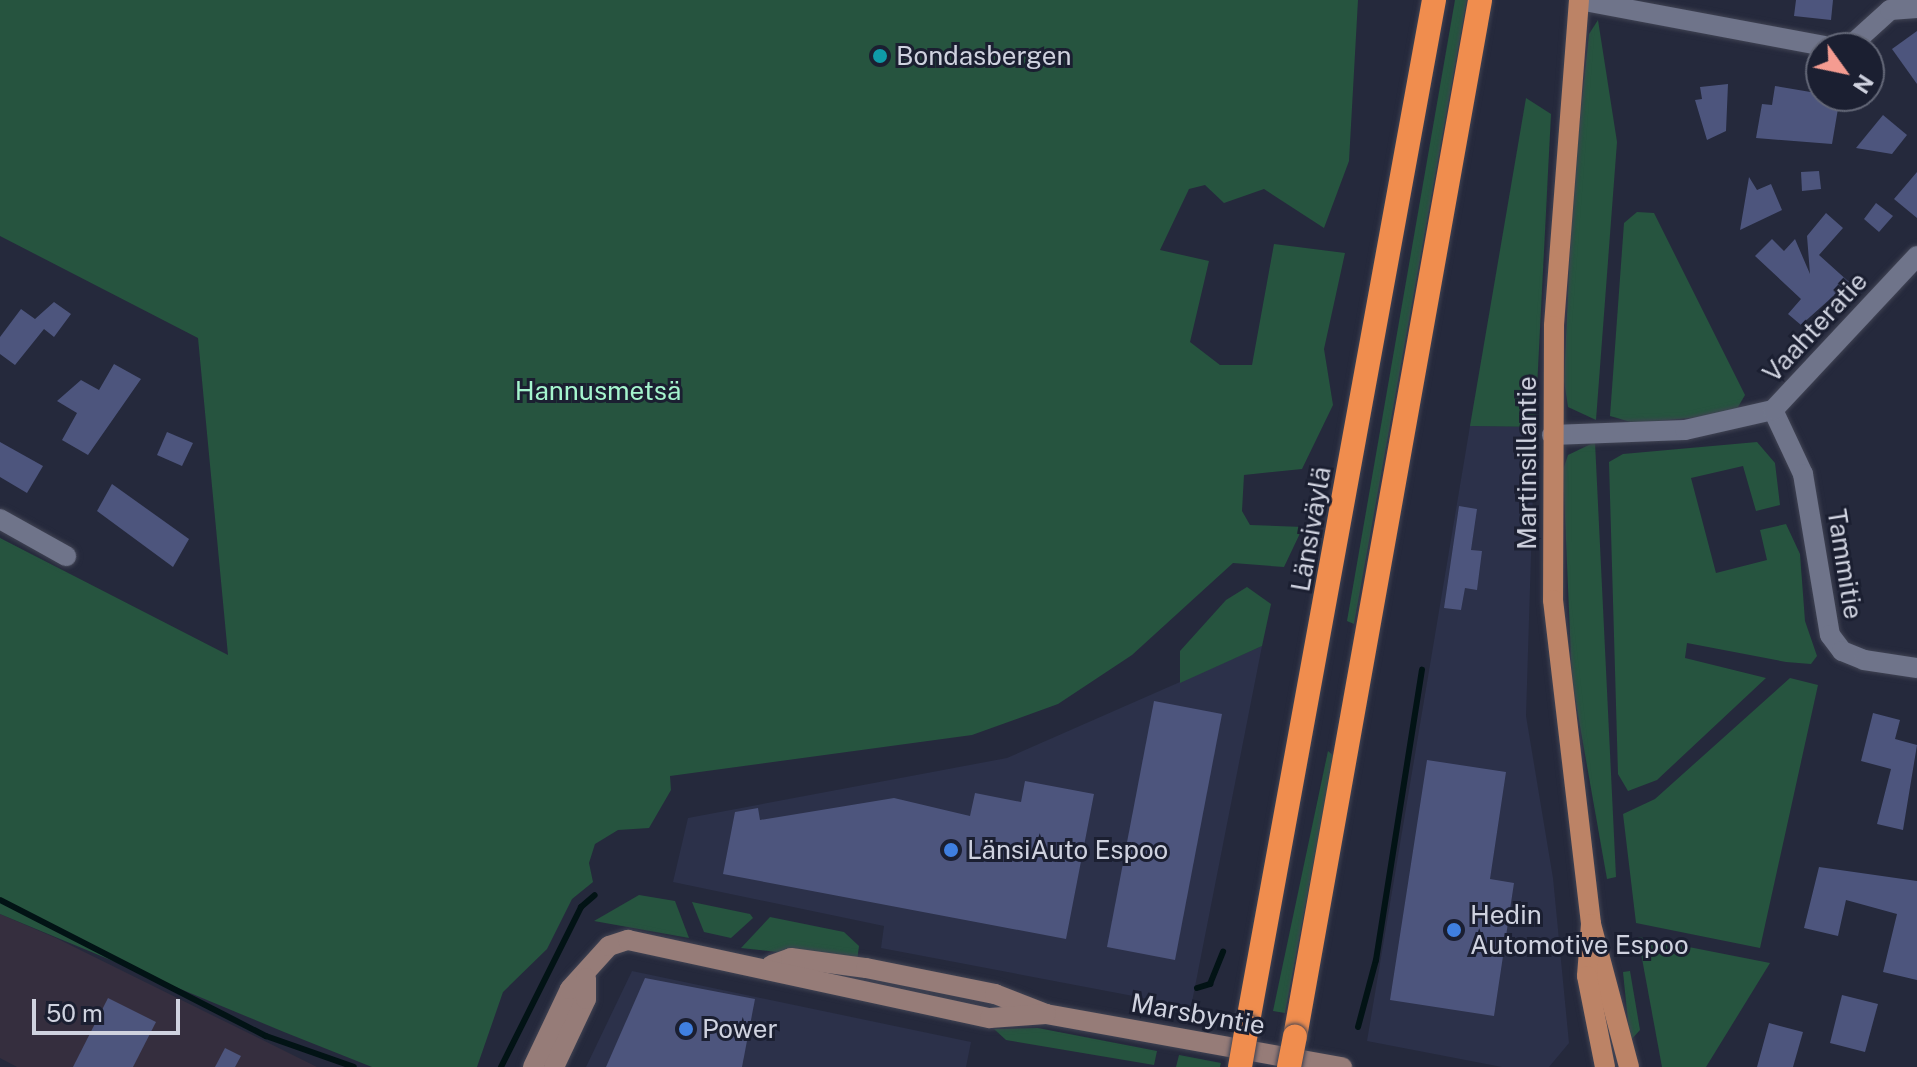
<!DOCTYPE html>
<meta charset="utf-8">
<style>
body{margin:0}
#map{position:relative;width:1917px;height:1067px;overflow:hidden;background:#25293c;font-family:"Public Sans",sans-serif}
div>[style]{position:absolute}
.built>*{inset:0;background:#2c314a}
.industrial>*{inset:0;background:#352e3e}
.green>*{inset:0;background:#26543f}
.stream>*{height:6px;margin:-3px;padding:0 3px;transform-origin:3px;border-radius:3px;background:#021315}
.building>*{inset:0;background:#4d557d}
.roads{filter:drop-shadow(0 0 2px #404353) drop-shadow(0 0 2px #404353)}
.minor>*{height:20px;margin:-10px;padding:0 10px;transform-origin:10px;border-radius:10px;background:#6f748a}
.secondary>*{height:20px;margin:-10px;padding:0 10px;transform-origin:10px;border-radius:10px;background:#967c78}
.primary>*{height:20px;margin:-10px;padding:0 10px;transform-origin:10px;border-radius:10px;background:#bc8366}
.motorway>*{height:24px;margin:-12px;padding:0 12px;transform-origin:12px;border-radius:12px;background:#f08d4e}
.bridges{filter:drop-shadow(0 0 2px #404353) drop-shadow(0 0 2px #404353)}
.motorway-bridge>*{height:24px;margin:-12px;padding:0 12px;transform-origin:12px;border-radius:12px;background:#f08d4e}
.dots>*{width:22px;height:22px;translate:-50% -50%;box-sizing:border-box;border:4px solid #1b1f31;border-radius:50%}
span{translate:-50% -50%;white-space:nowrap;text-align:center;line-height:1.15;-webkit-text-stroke:6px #1b1f31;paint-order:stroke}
.poi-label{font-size:26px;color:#cfd2df}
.left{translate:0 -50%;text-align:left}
.street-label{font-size:26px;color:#cfd2df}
.park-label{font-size:26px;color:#a5f5ce}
.north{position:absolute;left:1805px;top:32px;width:80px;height:80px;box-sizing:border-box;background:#1b1f31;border:2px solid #636777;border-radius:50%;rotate:123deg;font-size:22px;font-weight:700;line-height:32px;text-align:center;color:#cfd2df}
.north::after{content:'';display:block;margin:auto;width:28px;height:36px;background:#f59c91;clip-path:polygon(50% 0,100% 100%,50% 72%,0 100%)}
.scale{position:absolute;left:32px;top:999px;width:148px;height:36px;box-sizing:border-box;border:4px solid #cfd2df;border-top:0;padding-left:10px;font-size:24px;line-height:28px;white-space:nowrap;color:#cfd2df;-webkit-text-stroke:6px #1b1f31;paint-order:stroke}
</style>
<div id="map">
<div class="built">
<i style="clip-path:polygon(1470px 426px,1535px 427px,1526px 716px,1553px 878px,1569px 1043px,1549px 1067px,1502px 1067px,1367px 1041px)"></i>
<i style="clip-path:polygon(1262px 646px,1191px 1007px,881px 948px,884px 926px,673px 882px,688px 818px,1007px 758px)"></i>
<i style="clip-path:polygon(632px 971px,971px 1042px,966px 1067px,586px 1067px)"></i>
</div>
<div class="industrial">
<i style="clip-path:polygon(0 914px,56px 938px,317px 1067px,17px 1067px,0 1058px)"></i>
</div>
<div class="green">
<i style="clip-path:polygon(0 0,1358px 0,1349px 161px,1324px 228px,1264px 189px,1224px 203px,1205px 185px,1189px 189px,1160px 250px,1209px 261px,1190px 342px,1220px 365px,1252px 365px,1274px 244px,1345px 253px,1324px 349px,1333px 405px,1302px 469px,1244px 475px,1242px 511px,1250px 525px,1303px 527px,1284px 567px,1233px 563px,1132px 655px,1058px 704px,972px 735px,670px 776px,671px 790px,649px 828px,618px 830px,595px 844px,589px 863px,593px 882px,572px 899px,547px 949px,503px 992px,477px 1067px,372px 1067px,284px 1032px,0 914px,0 538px,228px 655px,198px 338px,0 236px)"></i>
<i style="clip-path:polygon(1455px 0,1467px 0,1354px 624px,1347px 621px)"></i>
<i style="clip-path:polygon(1598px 20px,1617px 142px,1596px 420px,1568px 407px,1564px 381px,1573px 182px,1589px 34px)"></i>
<i style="clip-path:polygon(1526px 98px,1551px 114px,1535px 427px,1470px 426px)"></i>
<i style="clip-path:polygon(1637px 212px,1654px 213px,1745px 395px,1734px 414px,1634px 423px,1610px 416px,1624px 223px)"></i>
<i style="clip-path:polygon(1595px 442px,1616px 877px,1607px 879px,1572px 681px,1563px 470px,1568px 455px)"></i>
<i style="clip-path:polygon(1757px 442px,1775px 463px,1780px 505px,1756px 511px,1743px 466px,1691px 478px,1716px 573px,1767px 560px,1760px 530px,1786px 524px,1800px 554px,1805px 621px,1817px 656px,1811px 664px,1786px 662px,1687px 643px,1685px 658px,1766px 678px,1657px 780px,1628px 791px,1618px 774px,1609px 462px,1623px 454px)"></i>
<i style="clip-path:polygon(1247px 587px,1271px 604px,1262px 646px,1180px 683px,1180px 651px,1226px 600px)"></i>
<i style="clip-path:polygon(1790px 678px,1818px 685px,1760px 948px,1636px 923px,1623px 814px,1655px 799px)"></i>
<i style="clip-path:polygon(1328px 751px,1334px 756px,1285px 1013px,1273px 1011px)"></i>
<i style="clip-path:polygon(639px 895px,675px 901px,689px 938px,594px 921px)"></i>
<i style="clip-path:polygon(692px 902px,750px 914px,753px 918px,731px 938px,704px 932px)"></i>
<i style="clip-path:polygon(770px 917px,844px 932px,859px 946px,857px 961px,741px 948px)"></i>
<i style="clip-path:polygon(1638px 937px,1770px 963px,1706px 1067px,1662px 1067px)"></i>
<i style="clip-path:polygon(1630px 971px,1640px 1030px,1630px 1041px,1623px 972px)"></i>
<i style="clip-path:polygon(1038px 1028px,1157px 1051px,1154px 1065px,1006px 1040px,994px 1029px)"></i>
<i style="clip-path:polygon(1179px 1055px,1221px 1063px,1220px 1067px,1176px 1067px)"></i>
</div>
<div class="stream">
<i style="left:0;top:900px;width:299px;rotate:27.1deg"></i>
<i style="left:266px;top:1036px;width:93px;rotate:19.4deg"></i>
<i style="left:1197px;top:988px;width:14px;rotate:-17deg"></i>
<i style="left:1210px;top:984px;width:35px;rotate:-68deg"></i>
<i style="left:1358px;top:1027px;width:69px;rotate:-75deg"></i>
<i style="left:1376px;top:960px;width:294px;rotate:-81deg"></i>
<i style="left:501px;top:1067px;width:179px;rotate:-63.4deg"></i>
<i style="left:581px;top:907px;width:18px;rotate:-41deg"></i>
</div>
<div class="building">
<i style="clip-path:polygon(1796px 0,1833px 0,1831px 20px,1794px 16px)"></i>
<i style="clip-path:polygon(1917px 31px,1917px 84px,1892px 49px)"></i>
<i style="clip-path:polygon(1728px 84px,1726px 131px,1707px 140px,1695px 100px,1702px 99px,1700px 87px)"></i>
<i style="clip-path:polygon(1775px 86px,1840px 97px,1832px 144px,1756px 138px,1762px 104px,1772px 105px)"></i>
<i style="clip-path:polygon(1883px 115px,1907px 135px,1892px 154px,1856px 148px)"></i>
<i style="clip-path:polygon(1819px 171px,1821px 189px,1802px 191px,1801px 172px)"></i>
<i style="clip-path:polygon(1917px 172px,1917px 218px,1894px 199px)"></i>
<i style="clip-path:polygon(1749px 177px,1757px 190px,1771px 184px,1782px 210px,1740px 230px)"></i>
<i style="clip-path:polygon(1876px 203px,1893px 216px,1879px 232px,1864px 219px)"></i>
<i style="clip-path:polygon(1826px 213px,1843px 228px,1819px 255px,1849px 282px,1801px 325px,1788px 314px,1801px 299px,1755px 256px,1772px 239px,1784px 251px,1795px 239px,1810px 274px,1807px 236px)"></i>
<i style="clip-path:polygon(54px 302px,71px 314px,54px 337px,44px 329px,15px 365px,0 354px,0 337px,21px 309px,35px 319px)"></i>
<i style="clip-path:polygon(114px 364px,141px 379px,88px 455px,62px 440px,77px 413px,57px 401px,81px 380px,99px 390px)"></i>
<i style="clip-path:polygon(167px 432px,193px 443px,182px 466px,157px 455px)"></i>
<i style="clip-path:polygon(0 442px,43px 466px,27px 493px,0 477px)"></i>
<i style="clip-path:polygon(112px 484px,189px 539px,173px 567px,97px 511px)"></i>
<i style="clip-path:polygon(1459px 506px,1477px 509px,1471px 550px,1482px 551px,1477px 590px,1465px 588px,1461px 610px,1444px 608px)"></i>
<i style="clip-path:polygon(1154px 701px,1222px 714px,1175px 960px,1107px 947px)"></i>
<i style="clip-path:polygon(1873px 713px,1900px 720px,1895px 739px,1917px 745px,1903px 830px,1877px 824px,1891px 769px,1861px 761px)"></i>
<i style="clip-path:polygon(1427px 760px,1506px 772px,1490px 879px,1514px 883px,1494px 1016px,1390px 1000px)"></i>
<i style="clip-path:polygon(1025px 781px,1094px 794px,1066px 939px,723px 874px,735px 812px,758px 808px,760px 820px,894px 798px,970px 816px,975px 793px,1021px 802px)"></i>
<i style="clip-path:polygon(1819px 867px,1917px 881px,1917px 980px,1883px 972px,1897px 914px,1846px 900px,1838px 936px,1804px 928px)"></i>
<i style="clip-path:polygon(645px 978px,755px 999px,742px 1067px,606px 1067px)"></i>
<i style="clip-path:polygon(1842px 995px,1878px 1004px,1865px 1052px,1830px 1043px)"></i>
<i style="clip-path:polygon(108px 998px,156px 1022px,133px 1067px,73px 1067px)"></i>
<i style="clip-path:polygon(1769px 1023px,1803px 1032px,1793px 1067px,1757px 1067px)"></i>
<i style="clip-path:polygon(225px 1048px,241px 1056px,235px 1067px,215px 1067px)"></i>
</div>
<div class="roads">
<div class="minor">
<i style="left:1579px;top:0;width:249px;rotate:10.6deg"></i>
<i style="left:1848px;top:48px;width:57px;rotate:-42.1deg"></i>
<i style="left:1890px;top:10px;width:27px;rotate:-4deg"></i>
<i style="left:1773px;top:410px;width:71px;rotate:64.9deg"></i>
<i style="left:1803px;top:474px;width:163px;rotate:80.5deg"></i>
<i style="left:1830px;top:635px;width:20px;rotate:53deg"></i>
<i style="left:1842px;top:651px;width:24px;rotate:22deg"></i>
<i style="left:1864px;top:660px;width:54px;rotate:8.6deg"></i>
<i style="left:1552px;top:435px;width:133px;rotate:-2.2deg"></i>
<i style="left:1685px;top:430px;width:90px;rotate:-12.8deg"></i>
<i style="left:1773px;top:410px;width:211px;rotate:-46.9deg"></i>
<i style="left:0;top:519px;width:76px;rotate:29.3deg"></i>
</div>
<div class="secondary">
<i style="left:772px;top:965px;width:20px;rotate:-20deg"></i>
<i style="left:791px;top:958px;width:76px;rotate:7.6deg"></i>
<i style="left:866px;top:968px;width:132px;rotate:11.4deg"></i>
<i style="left:995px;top:994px;width:55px;rotate:21.4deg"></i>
<i style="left:1046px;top:1014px;width:301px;rotate:10.2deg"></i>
<i style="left:533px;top:1067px;width:86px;rotate:-64.6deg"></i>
<i style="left:570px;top:989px;width:58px;rotate:-47.8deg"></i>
<i style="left:609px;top:946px;width:20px;rotate:-18deg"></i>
<i style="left:628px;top:940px;width:370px;rotate:12.2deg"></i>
<i style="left:990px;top:1018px;width:56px;rotate:-4.1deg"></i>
<i style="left:554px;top:1067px;width:75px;rotate:-64.8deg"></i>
<i style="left:586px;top:999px;width:21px;rotate:-90deg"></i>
</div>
<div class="primary">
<i style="left:1579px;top:0;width:327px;rotate:94.4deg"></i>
<i style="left:1554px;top:326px;width:274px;rotate:90.2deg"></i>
<i style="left:1553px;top:600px;width:326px;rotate:83.3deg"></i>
<i style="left:1591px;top:924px;width:148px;rotate:75.1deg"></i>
<i style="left:1591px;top:924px;width:52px;rotate:94.4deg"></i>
<i style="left:1587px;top:976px;width:93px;rotate:78.8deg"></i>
</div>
<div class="motorway">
<i style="left:1247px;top:1027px;width:1044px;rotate:-79.68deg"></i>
<i style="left:1295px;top:1037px;width:1053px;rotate:-79.88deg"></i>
</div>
</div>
<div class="bridges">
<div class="motorway-bridge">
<i style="left:1240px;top:1067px;width:41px;rotate:-80.1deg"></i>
<i style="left:1289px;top:1067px;width:31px;rotate:-79deg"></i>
</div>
</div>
<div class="dots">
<i style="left:880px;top:56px;background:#0f9aa8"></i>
<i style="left:951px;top:850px;background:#3f7fe0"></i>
<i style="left:1454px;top:930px;background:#3f7fe0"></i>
<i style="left:686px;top:1029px;background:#3f7fe0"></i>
</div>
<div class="poi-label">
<span class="left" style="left:896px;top:56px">Bondasbergen</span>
<span class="left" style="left:967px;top:850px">LänsiAuto Espoo</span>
<span class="left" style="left:1470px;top:930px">Hedin<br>Automotive Espoo</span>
<span class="left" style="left:702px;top:1029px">Power</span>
</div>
<div class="street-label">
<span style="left:1815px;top:327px;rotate:-47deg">Vaahteratie</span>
<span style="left:1527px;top:463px;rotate:-90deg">Martinsillantie</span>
<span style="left:1311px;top:529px;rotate:-80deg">Länsiväylä</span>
<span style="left:1845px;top:564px;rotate:81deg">Tammitie</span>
<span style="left:1198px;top:1014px;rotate:10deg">Marsbyntie</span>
</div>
<div class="park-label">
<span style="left:598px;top:391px">Hannusmetsä</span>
</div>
<div class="north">N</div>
<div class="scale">50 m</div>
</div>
